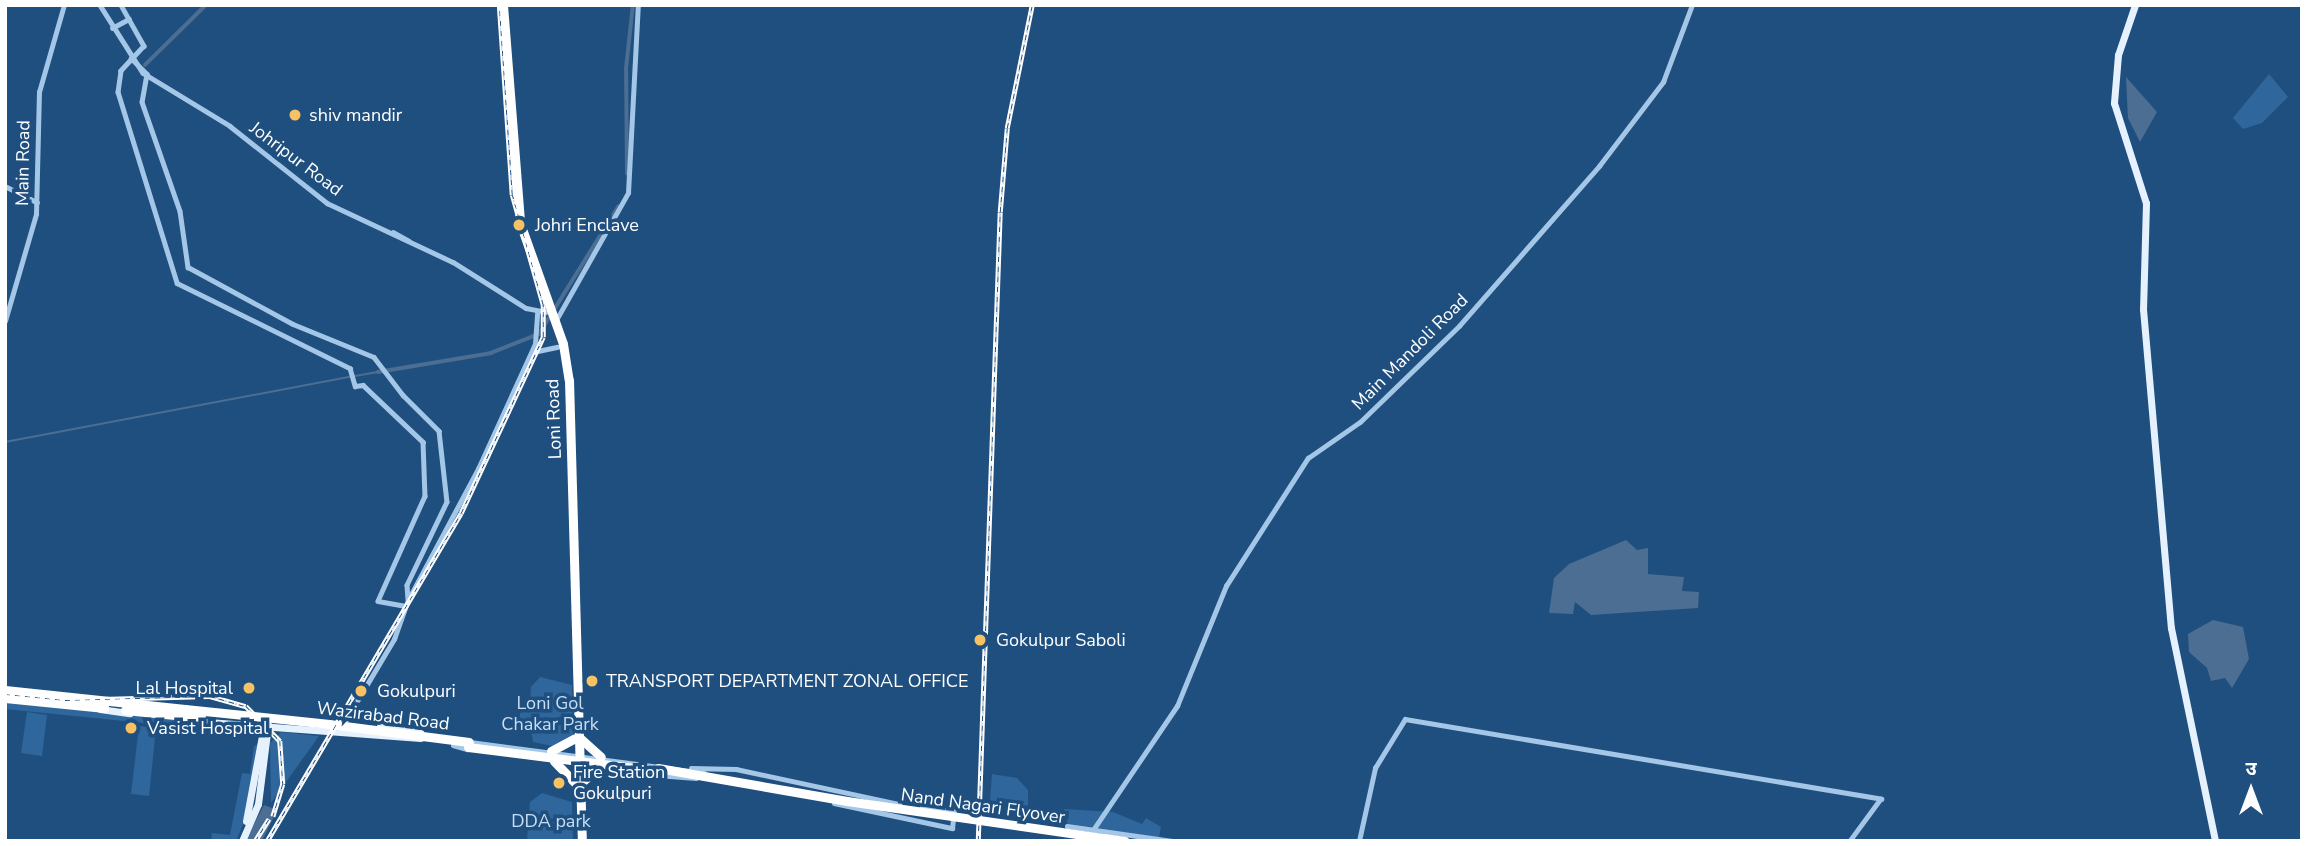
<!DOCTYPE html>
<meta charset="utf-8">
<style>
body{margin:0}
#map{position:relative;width:2307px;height:846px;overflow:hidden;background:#1f4f7f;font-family:"Nunito Sans","Noto Sans Devanagari",sans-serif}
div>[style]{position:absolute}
.green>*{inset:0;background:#2f679c}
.water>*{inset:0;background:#4b6e92}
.stream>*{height:2px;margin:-1px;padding:0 1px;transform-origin:1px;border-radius:1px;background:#4b6e92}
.canal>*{height:3.5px;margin:-1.75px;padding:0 1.75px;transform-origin:1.75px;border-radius:1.75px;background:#4b6e92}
.minor>*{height:4.5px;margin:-2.25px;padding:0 2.25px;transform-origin:2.25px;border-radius:2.25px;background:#a4c7e8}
.major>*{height:7px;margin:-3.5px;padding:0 3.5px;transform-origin:3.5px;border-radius:3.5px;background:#e6f1fe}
.highway>*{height:9px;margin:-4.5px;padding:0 4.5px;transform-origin:4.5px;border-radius:4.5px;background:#fff}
.rail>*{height:4.5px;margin-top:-2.25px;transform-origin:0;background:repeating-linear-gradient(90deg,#1f4f7f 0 5px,#fff 0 10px);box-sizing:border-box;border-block:2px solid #fff}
.highway-bridge>*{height:9px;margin:-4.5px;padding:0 4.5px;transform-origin:4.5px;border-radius:4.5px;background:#fff}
.dots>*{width:19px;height:19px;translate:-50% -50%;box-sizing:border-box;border:4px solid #1f4f7f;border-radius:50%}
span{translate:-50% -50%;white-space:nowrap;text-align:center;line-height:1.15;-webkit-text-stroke:7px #1f4f7f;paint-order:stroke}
.poi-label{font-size:18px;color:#fff}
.left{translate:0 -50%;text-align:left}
.right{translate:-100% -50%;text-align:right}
.street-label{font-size:18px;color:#fff}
.park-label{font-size:18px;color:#c7dff6}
.frame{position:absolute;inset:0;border:7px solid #fff;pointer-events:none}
.north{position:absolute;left:2216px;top:755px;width:70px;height:70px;-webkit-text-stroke:5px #1f4f7f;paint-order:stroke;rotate:0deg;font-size:19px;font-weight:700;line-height:28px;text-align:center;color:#fff}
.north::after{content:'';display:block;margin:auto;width:24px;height:32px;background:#fff;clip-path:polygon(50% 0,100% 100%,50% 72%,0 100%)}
</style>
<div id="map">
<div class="green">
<i style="clip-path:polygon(2269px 74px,2288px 97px,2262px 123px,2243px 129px,2233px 118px)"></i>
<i style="clip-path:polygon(540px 677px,572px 685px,573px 737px,557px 747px,533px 742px,530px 724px,515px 719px,530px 703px,531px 687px)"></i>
<i style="clip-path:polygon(5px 702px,254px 728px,252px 734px,5px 709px)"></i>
<i style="clip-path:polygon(27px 712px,47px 715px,42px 756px,21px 753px)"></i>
<i style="clip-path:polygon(139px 726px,156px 728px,149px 796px,131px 794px)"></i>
<i style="clip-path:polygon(281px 732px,319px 736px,271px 803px,270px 743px)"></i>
<i style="clip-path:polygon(260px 743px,251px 805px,236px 841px,211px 841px,212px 833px,230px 835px,242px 773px,250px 774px,254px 746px)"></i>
<i style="clip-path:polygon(992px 774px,1017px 778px,1028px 790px,1028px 806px,990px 801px)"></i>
<i style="clip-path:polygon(542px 793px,572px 802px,573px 841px,527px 841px,530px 802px)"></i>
<i style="clip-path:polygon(1064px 809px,1113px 812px,1142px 824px,1146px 818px,1161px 827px,1159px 838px,1068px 826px)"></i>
</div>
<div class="water">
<i style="clip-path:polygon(2126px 77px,2157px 112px,2140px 142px,2128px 118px)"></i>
<i style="clip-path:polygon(1626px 540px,1637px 550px,1648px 548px,1648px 574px,1684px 577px,1682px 591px,1699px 592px,1698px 608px,1591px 615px,1575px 602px,1573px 614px,1549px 613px,1554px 578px,1569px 564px)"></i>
<i style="clip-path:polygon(2213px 620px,2243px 627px,2249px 659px,2232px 688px,2225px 678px,2211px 681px,2207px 668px,2189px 652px,2188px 634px)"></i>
<i style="clip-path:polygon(264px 805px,277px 810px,262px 841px,245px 841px)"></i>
</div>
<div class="stream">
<i style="left:355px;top:376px;width:23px;rotate:-10deg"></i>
<i style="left:5px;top:442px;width:351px;rotate:-10.7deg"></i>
</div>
<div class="canal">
<i style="left:145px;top:65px;width:86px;rotate:-44.5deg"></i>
<i style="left:627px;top:174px;width:105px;rotate:-90.5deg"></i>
<i style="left:626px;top:69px;width:64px;rotate:-83.8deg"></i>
<i style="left:378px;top:372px;width:115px;rotate:-9.5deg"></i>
<i style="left:491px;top:353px;width:52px;rotate:-21.6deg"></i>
<i style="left:539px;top:334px;width:150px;rotate:-58.1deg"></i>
</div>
<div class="minor">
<i style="left:100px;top:5px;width:80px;rotate:57.7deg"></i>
<i style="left:143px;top:73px;width:102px;rotate:31.3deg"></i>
<i style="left:230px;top:126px;width:124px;rotate:38.4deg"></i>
<i style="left:327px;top:203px;width:139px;rotate:25.1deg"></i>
<i style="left:453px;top:262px;width:86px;rotate:32.2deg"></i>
<i style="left:526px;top:308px;width:20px;rotate:11deg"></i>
<i style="left:121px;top:5px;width:47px;rotate:60.7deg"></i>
<i style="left:144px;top:46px;width:34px;rotate:133deg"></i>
<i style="left:121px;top:71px;width:21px;rotate:98deg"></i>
<i style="left:118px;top:92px;width:200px;rotate:72.8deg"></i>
<i style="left:177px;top:283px;width:193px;rotate:26.2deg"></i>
<i style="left:350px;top:368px;width:19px;rotate:74deg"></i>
<i style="left:355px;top:386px;width:8px;rotate:-7deg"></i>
<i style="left:363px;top:385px;width:83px;rotate:43.5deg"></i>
<i style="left:423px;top:442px;width:54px;rotate:87.9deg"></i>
<i style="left:425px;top:496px;width:115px;rotate:114.1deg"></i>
<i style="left:378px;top:601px;width:28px;rotate:10deg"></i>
<i style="left:112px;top:28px;width:19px;rotate:-28deg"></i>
<i style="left:131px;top:58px;width:23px;rotate:45deg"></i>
<i style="left:147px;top:74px;width:28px;rotate:100deg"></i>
<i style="left:142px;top:102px;width:115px;rotate:70.8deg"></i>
<i style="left:180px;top:211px;width:57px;rotate:81.9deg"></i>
<i style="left:188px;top:267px;width:119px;rotate:28.5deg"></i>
<i style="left:293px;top:324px;width:87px;rotate:22.2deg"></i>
<i style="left:374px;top:357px;width:48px;rotate:52.7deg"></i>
<i style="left:5px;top:186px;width:36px;rotate:27deg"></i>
<i style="left:393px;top:232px;width:18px;rotate:29deg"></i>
<i style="left:5px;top:321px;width:111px;rotate:-73.8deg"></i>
<i style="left:36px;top:214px;width:122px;rotate:-88.6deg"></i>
<i style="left:39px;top:92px;width:91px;rotate:-74deg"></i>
<i style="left:555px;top:322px;width:148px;rotate:-60.5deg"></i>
<i style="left:628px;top:193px;width:188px;rotate:-87deg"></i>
<i style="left:533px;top:352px;width:25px;rotate:-12deg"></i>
<i style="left:403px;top:395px;width:51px;rotate:45deg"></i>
<i style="left:439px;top:431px;width:71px;rotate:83.6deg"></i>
<i style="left:447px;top:502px;width:92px;rotate:115.7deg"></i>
<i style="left:407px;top:585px;width:14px;rotate:86deg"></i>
<i style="left:344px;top:723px;width:98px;rotate:-59.2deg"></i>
<i style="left:394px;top:639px;width:41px;rotate:-70.3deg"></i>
<i style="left:408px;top:600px;width:149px;rotate:-61.9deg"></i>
<i style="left:478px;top:469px;width:137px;rotate:-65.5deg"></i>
<i style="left:535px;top:344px;width:32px;rotate:-86deg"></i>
<i style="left:470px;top:742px;width:236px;rotate:7.5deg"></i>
<i style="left:453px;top:745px;width:15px;rotate:16deg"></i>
<i style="left:691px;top:768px;width:45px;rotate:1.3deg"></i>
<i style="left:736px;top:769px;width:167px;rotate:12.1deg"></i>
<i style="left:656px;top:775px;width:40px;rotate:4.3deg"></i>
<i style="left:834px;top:803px;width:121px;rotate:12deg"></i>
<i style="left:952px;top:828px;width:16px;rotate:-83deg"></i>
<i style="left:954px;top:812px;width:32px;rotate:-173deg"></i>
<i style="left:1067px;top:826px;width:106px;rotate:8.1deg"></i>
<i style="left:1093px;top:830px;width:150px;rotate:-55.9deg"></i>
<i style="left:1177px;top:706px;width:130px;rotate:-67.8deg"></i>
<i style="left:1226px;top:586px;width:152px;rotate:-57.4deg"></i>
<i style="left:1308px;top:458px;width:63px;rotate:-34.7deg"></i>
<i style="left:1360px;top:422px;width:138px;rotate:-44.1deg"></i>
<i style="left:1459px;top:326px;width:213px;rotate:-48.8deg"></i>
<i style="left:1599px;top:166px;width:106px;rotate:-52.7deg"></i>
<i style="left:1663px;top:82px;width:82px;rotate:-69.4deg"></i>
<i style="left:1359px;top:841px;width:75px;rotate:-77.6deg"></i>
<i style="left:1375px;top:768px;width:57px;rotate:-58.5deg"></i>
<i style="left:1405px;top:719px;width:483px;rotate:9.5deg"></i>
<i style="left:1881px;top:799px;width:52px;rotate:126.4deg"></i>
</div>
<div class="major">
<i style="left:2135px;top:5px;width:53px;rotate:108.8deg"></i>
<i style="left:2118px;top:55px;width:48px;rotate:94.8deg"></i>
<i style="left:2114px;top:103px;width:105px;rotate:72.3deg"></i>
<i style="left:2146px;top:203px;width:106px;rotate:91.6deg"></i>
<i style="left:2143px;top:309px;width:320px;rotate:85deg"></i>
<i style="left:2171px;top:628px;width:217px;rotate:78.3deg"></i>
<i style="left:100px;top:709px;width:30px;rotate:8deg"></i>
<i style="left:194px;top:721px;width:227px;rotate:4.3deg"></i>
<i style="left:380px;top:726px;width:41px;rotate:9.9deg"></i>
<i style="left:246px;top:821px;width:93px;rotate:-79.4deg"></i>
<i style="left:242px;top:841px;width:40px;rotate:-66.6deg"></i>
<i style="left:258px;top:804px;width:80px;rotate:-82.8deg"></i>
</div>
<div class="highway">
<i style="left:503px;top:5px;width:219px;rotate:85.5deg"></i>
<i style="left:520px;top:223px;width:128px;rotate:70.4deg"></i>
<i style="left:563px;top:344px;width:36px;rotate:81deg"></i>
<i style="left:569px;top:380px;width:461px;rotate:88.4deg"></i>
<i style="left:5px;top:690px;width:181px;rotate:6deg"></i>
<i style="left:5px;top:698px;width:100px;rotate:5.7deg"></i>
<i style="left:125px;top:710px;width:60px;rotate:5.7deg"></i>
<i style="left:329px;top:724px;width:141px;rotate:7.3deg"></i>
<i style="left:580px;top:738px;width:28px;rotate:42deg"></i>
<i style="left:551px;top:751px;width:27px;rotate:-28deg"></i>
<i style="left:554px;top:761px;width:32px;rotate:46deg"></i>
<i style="left:658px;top:768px;width:192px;rotate:9.9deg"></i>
<i style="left:581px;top:783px;width:24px;rotate:-42deg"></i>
<i style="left:1104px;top:838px;width:21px;rotate:8deg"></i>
</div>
<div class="rail">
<i style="left:5px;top:694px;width:60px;rotate:5.7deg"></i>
<i style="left:65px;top:700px;width:145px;rotate:-1.6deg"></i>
<i style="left:210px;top:696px;width:37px;rotate:16deg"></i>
<i style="left:246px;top:706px;width:49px;rotate:45.8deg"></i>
<i style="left:280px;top:741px;width:43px;rotate:86deg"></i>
<i style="left:283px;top:784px;width:34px;rotate:107deg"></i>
<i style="left:255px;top:841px;width:26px;rotate:-58deg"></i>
<i style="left:267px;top:841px;width:381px;rotate:-59.4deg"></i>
<i style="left:461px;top:513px;width:194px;rotate:-65deg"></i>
<i style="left:543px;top:337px;width:32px;rotate:-90deg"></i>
<i style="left:543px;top:305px;width:114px;rotate:-105.7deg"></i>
<i style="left:512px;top:195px;width:190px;rotate:-93.9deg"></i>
<i style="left:978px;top:841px;width:629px;rotate:-88deg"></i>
<i style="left:1000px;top:212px;width:84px;rotate:-85.2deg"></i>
<i style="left:1007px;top:128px;width:126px;rotate:-78.5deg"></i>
</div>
<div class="highway-bridge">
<i style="left:185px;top:709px;width:145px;rotate:5.9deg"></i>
<i style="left:185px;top:716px;width:16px;rotate:4deg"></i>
<i style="left:468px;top:747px;width:192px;rotate:7.2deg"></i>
<i style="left:847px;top:801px;width:260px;rotate:8.2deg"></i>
</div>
<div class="dots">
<i style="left:295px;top:115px;background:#f6c264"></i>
<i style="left:519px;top:225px;background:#f6c264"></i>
<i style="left:980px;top:640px;background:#f6c264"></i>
<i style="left:592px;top:681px;background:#f6c264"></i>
<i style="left:249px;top:688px;background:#f6c264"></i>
<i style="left:361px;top:691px;background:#f6c264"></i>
<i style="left:131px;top:728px;background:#f6c264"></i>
<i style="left:559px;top:783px;background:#f6c264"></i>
</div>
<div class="poi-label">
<span class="left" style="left:309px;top:115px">shiv mandir</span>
<span class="left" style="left:535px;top:225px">Johri Enclave</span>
<span class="left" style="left:996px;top:640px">Gokulpur Saboli</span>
<span class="left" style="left:606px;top:681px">TRANSPORT DEPARTMENT ZONAL OFFICE</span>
<span class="right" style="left:233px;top:688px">Lal Hospital</span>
<span class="left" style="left:377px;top:691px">Gokulpuri</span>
<span class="left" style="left:147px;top:728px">Vasist Hospital</span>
<span class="left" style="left:573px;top:783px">Fire Station<br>Gokulpuri</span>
</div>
<div class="street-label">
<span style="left:296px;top:159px;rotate:37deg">Johripur Road</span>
<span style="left:23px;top:163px;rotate:-89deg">Main Road</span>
<span style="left:1410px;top:352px;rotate:-45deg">Main Mandoli Road</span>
<span style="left:554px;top:419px;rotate:-92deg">Loni Road</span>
<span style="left:383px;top:716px;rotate:7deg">Wazirabad Road</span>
<span style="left:983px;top:806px;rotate:8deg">Nand Nagari Flyover</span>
</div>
<div class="park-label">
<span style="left:550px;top:714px">Loni Gol<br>Chakar Park</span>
<span style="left:551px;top:821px">DDA park</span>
</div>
<div class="frame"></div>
<div class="north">उ</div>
</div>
